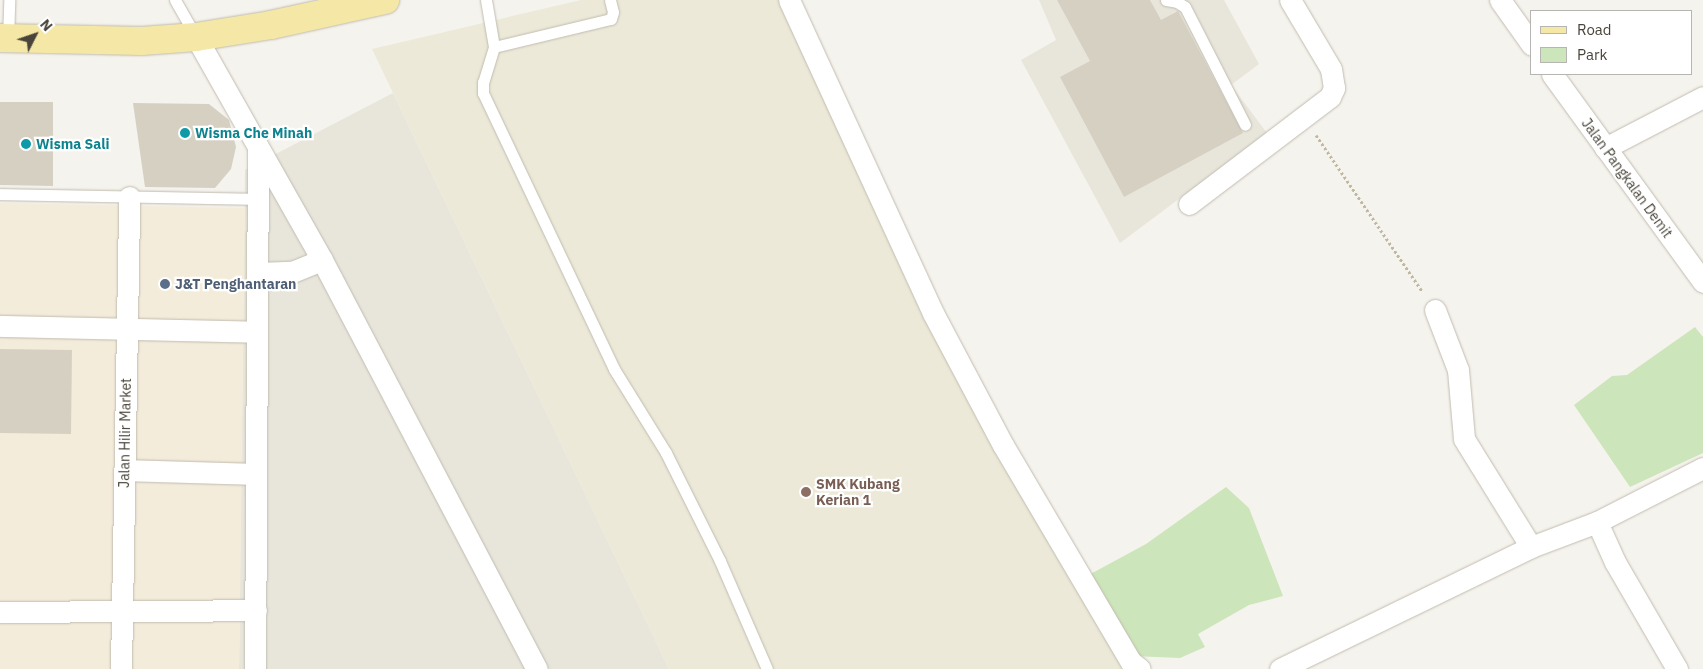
<!DOCTYPE html>
<style>
body{margin:0}
#map{position:relative;width:1703px;height:669px;overflow:hidden;background:#f5f3ed;font-family:"IBM Plex Sans",sans-serif}
div>[style]{position:absolute}
.residential>*{inset:0;background:#e8e6db}
.commercial>*{inset:0;background:#f4ecdb}
.education>*{inset:0;background:#ece9d8}
.green>*{inset:0;background:#cde5ba}
.building>*{inset:0;background:#d6d0c3}
.path>*{height:3px;margin-top:-1.5px;transform-origin:0;background:repeating-linear-gradient(90deg,#c0b9a2 0 2.5px,transparent 0 5px)}
.roads{filter:drop-shadow(0 0 1px #c0bcb0) drop-shadow(0 0 1px #c0bcb0)}
.lane>*{height:11px;margin:-5.5px;padding:0 5.5px;transform-origin:5.5px;border-radius:5.5px;background:#fff}
.street>*{height:21px;margin:-10.5px;padding:0 10.5px;transform-origin:10.5px;border-radius:10.5px;background:#fff}
.primary>*{height:28px;margin:-14px;padding:0 14px;transform-origin:14px;border-radius:14px;background:#f5e7a6}
.dots>*{width:14px;height:14px;translate:-50% -50%;box-sizing:border-box;border:2px solid #fff;border-radius:50%}
span{translate:-50% -50%;white-space:nowrap;text-align:center;line-height:1.15;-webkit-text-stroke:4.5px #fff;paint-order:stroke}
.culture-label{font-size:14px;color:#0d838f;font-weight:700}
.left{translate:0 -50%;text-align:left}
.street-label{font-size:14px;color:#49453b}
.service-label{font-size:14px;color:#4e5e75;font-weight:700}
.education-label{font-size:14px;color:#785e54;font-weight:700}
.legend{position:absolute;left:1530px;top:10px;width:162px;height:65px;box-sizing:border-box;background:#fff;border:1px solid #b6b5b1;margin:0;padding:6px 9px;list-style:none;font-size:15px;color:#49453b}
.legend li{display:flex;align-items:center;gap:10px;height:25px}
.legend b{width:25px;border:1px solid #b6b5b1}
.north{position:absolute;left:10px;top:10px;width:50px;height:50px;-webkit-text-stroke:4px #fff;paint-order:stroke;rotate:49deg;font-size:14px;font-weight:700;line-height:20px;text-align:center;color:#49453b}
.north::after{content:'';display:block;margin:auto;width:18px;height:22px;background:#49453b;clip-path:polygon(50% 0,100% 100%,50% 72%,0 100%)}
</style>
<div id="map">
<div class="residential">
<i style="clip-path:polygon(1039px 0,1224px 0,1259px 64px,1231px 85px,1267px 133px,1120px 243px,1021px 60px,1056px 40px)"></i>
<i style="clip-path:polygon(393px 93px,669px 669px,239px 669px,245px 170px)"></i>
</div>
<div class="commercial">
<i style="clip-path:polygon(0 203px,245px 208px,239px 669px,0 669px)"></i>
</div>
<div class="education">
<i style="clip-path:polygon(581px 0,782px 0,926px 316px,1132px 669px,669px 669px,372px 49px)"></i>
</div>
<div class="green">
<i style="clip-path:polygon(1695px 327px,1703px 337px,1703px 453px,1630px 487px,1574px 405px,1612px 376px,1627px 375px)"></i>
<i style="clip-path:polygon(1226px 487px,1249px 508px,1283px 596px,1249px 605px,1198px 634px,1205px 647px,1180px 658px,1132px 656px,1085px 577px,1146px 544px)"></i>
</div>
<div class="building">
<i style="clip-path:polygon(1057px 0,1150px 0,1161px 20px,1178px 11px,1243px 133px,1124px 197px,1060px 77px,1090px 61px)"></i>
<i style="clip-path:polygon(0 102px,53px 102px,53px 186px,0 185px)"></i>
<i style="clip-path:polygon(133px 103px,209px 104px,229px 120px,236px 147px,231px 169px,215px 188px,145px 187px)"></i>
<i style="clip-path:polygon(0 349px,72px 350px,71px 434px,0 433px)"></i>
</div>
<div class="path">
<i style="left:1316px;top:135px;width:189px;rotate:55.8deg"></i>
</div>
<div class="roads">
<div class="lane">
<i style="left:175px;top:0;width:40px;rotate:60.3deg"></i>
<i style="left:486px;top:0;width:48px;rotate:80.3deg"></i>
<i style="left:494px;top:47px;width:37px;rotate:107deg"></i>
<i style="left:483px;top:82px;width:11px;rotate:90deg"></i>
<i style="left:483px;top:93px;width:306px;rotate:64.6deg"></i>
<i style="left:614px;top:369px;width:99px;rotate:58.2deg"></i>
<i style="left:666px;top:453px;width:121px;rotate:63.4deg"></i>
<i style="left:720px;top:561px;width:118px;rotate:66.5deg"></i>
<i style="left:1166px;top:0;width:11px;rotate:10deg"></i>
<i style="left:1177px;top:2px;width:9px;rotate:32deg"></i>
<i style="left:1185px;top:7px;width:132px;rotate:63deg"></i>
<i style="left:8px;top:38px;width:38px;rotate:-88deg"></i>
<i style="left:494px;top:47px;width:120px;rotate:-13.5deg"></i>
<i style="left:611px;top:19px;width:7px;rotate:-74deg"></i>
<i style="left:613px;top:12px;width:12px;rotate:-104deg"></i>
<i style="left:0;top:194px;width:258px;rotate:1.1deg"></i>
</div>
<div class="street">
<i style="left:789px;top:0;width:345px;rotate:65.3deg"></i>
<i style="left:933px;top:313px;width:149px;rotate:62.1deg"></i>
<i style="left:1003px;top:445px;width:252px;rotate:59.5deg"></i>
<i style="left:1131px;top:662px;width:11px;rotate:38deg"></i>
<i style="left:1500px;top:0;width:55px;rotate:54.6deg"></i>
<i style="left:196px;top:37px;width:256px;rotate:60.5deg"></i>
<i style="left:322px;top:260px;width:462px;rotate:62.3deg"></i>
<i style="left:1552px;top:74px;width:257px;rotate:54deg"></i>
<i style="left:1605px;top:148px;width:110px;rotate:-27.5deg"></i>
<i style="left:1189px;top:204px;width:177px;rotate:-37.2deg"></i>
<i style="left:1330px;top:97px;width:10px;rotate:-66deg"></i>
<i style="left:1334px;top:88px;width:19px;rotate:-99deg"></i>
<i style="left:1331px;top:69px;width:80px;rotate:-120.7deg"></i>
<i style="left:258px;top:273px;width:34px;rotate:-2deg"></i>
<i style="left:292px;top:272px;width:32px;rotate:-22deg"></i>
<i style="left:1435px;top:310px;width:64px;rotate:69deg"></i>
<i style="left:1458px;top:370px;width:69px;rotate:85deg"></i>
<i style="left:1464px;top:439px;width:127px;rotate:58.2deg"></i>
<i style="left:0;top:326px;width:257px;rotate:1.3deg"></i>
<i style="left:124px;top:470px;width:132px;rotate:1.7deg"></i>
<i style="left:1597px;top:522px;width:44px;rotate:65.8deg"></i>
<i style="left:1615px;top:562px;width:124px;rotate:59.9deg"></i>
<i style="left:0;top:612px;width:256px;rotate:-0.4deg"></i>
<i style="left:121px;top:669px;width:472px;rotate:-89deg"></i>
<i style="left:255px;top:669px;width:519px;rotate:-89.67deg"></i>
<i style="left:1280px;top:669px;width:279px;rotate:-25.9deg"></i>
<i style="left:1531px;top:547px;width:71px;rotate:-20.7deg"></i>
<i style="left:1597px;top:522px;width:119px;rotate:-27deg"></i>
</div>
<div class="primary">
<i style="left:0;top:38px;width:142px;rotate:1.2deg"></i>
<i style="left:142px;top:41px;width:54px;rotate:-4.2deg"></i>
<i style="left:196px;top:37px;width:76px;rotate:-9.1deg"></i>
<i style="left:271px;top:25px;width:117px;rotate:-12.4deg"></i>
</div>
</div>
<div class="dots">
<i style="left:185px;top:133px;background:#0f9aa8"></i>
<i style="left:26px;top:144px;background:#0f9aa8"></i>
<i style="left:165px;top:284px;background:#5c6f8a"></i>
<i style="left:806px;top:492px;background:#8d6e63"></i>
</div>
<div class="culture-label">
<span class="left" style="left:195px;top:133px">Wisma Che Minah</span>
<span class="left" style="left:36px;top:144px">Wisma Sali</span>
</div>
<div class="street-label">
<span style="left:1627px;top:178px;rotate:54deg">Jalan Pangkalan Demit</span>
<span style="left:125px;top:433px;rotate:-89deg">Jalan Hilir Market</span>
</div>
<div class="service-label">
<span class="left" style="left:175px;top:284px">J&amp;T Penghantaran</span>
</div>
<div class="education-label">
<span class="left" style="left:816px;top:492px">SMK Kubang<br>Kerian 1</span>
</div>
<ul class="legend">
<li><b style="height:6px;background:#f5e7a6"></b>Road</li>
<li><b style="height:14px;background:#cde5ba"></b>Park</li>
</ul>
<div class="north">N</div>
</div>
